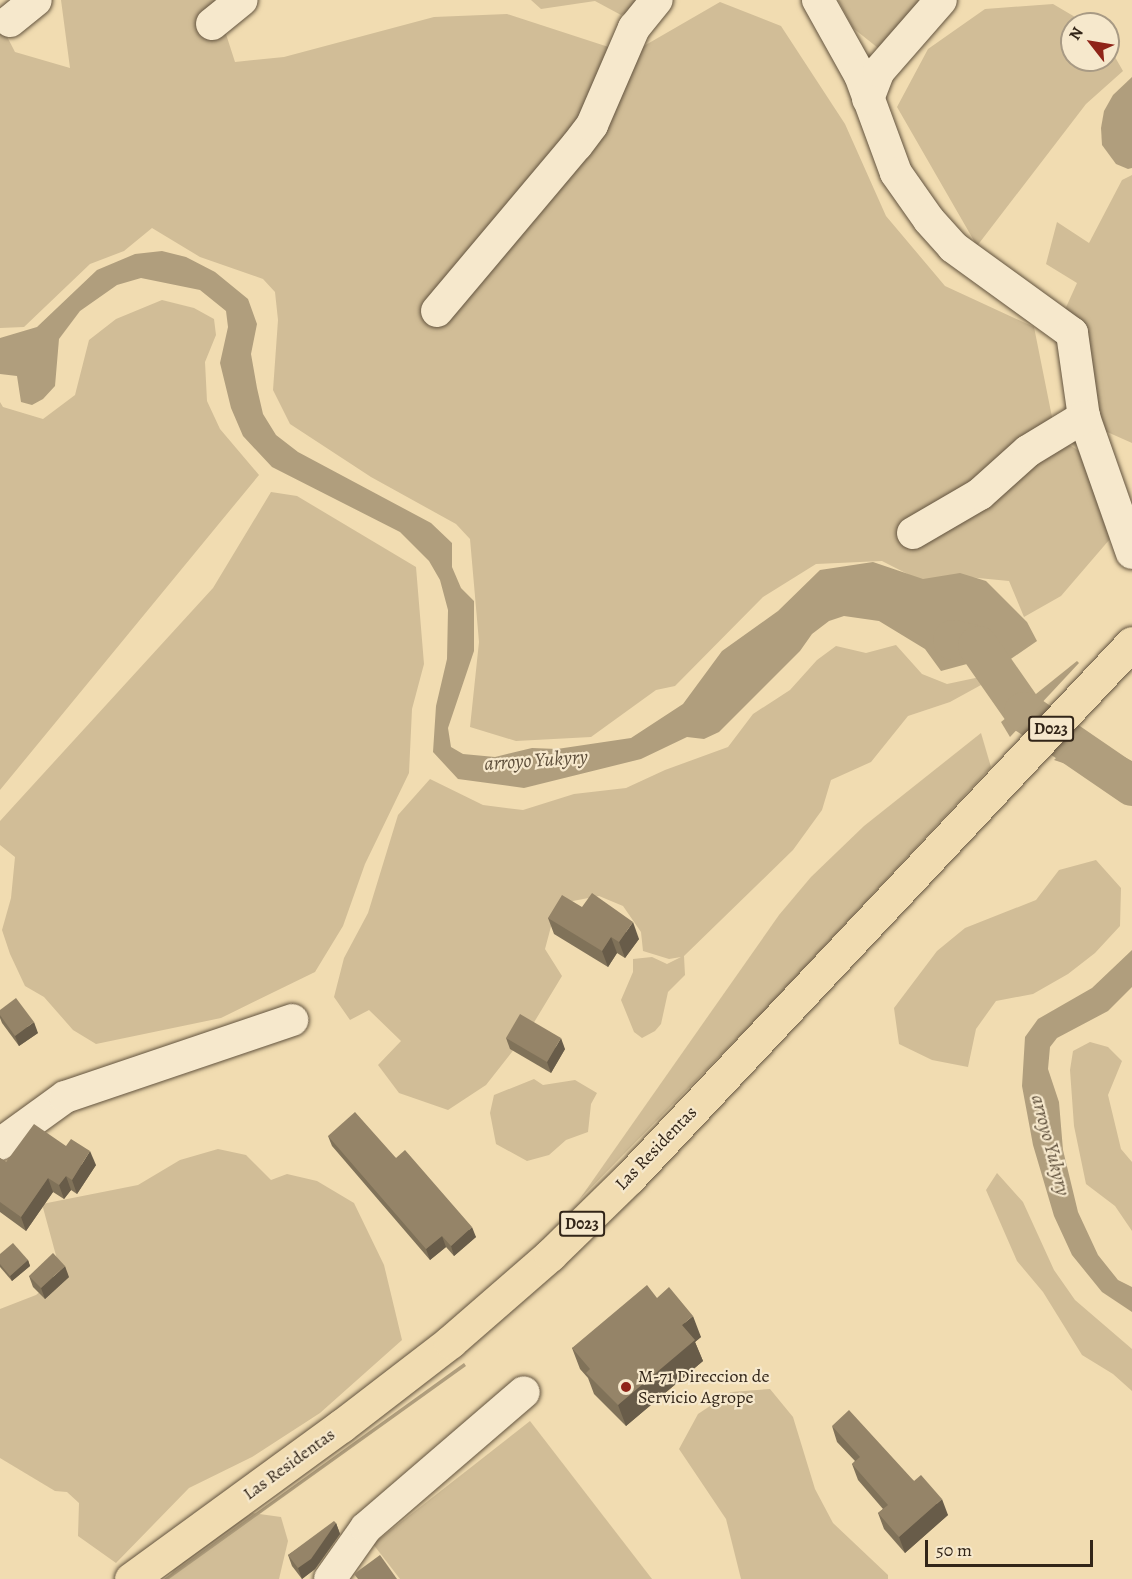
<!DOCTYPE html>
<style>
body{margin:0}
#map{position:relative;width:1132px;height:1579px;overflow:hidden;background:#f1dcb1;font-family:Alegreya,serif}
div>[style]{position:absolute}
.green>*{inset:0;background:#d1bd97}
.water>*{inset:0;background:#b09e7d}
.river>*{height:40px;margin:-20px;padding:0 20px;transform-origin:20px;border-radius:20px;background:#b09e7d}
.roads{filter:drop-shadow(0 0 2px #62533e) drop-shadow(0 0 2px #62533e)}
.minor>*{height:32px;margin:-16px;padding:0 16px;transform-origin:16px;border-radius:16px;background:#f6e8cc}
.major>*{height:33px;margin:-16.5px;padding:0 16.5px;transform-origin:16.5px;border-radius:16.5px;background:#f1dcb1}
.wall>*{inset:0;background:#807259}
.shaded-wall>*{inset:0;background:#685c49}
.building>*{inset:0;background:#958468}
.dots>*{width:16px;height:16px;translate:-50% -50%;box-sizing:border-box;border:3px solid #f6e8cc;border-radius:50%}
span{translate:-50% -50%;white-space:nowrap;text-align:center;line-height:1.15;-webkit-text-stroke:4.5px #f6e8cc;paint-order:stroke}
.shield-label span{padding:2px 4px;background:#f6e8cc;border:2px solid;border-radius:4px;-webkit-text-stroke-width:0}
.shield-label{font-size:16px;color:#322518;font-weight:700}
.street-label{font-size:18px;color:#322518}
.poi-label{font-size:18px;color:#322518}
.left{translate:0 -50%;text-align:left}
.water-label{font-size:20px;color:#5e4f3b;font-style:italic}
.north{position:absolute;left:1060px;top:12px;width:60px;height:60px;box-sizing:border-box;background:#f6e8cc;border:2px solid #a89a84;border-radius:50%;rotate:301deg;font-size:16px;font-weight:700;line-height:24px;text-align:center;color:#322518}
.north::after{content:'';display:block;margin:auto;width:21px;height:27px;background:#8f2418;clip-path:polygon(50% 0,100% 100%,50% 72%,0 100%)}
.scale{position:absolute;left:925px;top:1540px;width:168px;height:27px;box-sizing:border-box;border:3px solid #322518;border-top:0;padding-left:8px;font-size:18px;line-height:21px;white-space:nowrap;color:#322518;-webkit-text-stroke:4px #f6e8cc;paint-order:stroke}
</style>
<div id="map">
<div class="green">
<i style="clip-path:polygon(61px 0,215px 0,235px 62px,284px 57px,434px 17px,507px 14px,630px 54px,720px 2px,781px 26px,845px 124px,886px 216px,945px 286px,1034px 327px,1056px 437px,1081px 452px,1116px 532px,1061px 596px,1024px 617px,1009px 581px,957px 576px,933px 587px,882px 561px,816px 564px,763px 597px,675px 686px,656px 690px,591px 737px,516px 741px,470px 727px,479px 642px,470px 539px,456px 524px,371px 477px,290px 424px,273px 390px,278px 320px,275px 292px,263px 279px,200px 257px,152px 228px,124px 251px,90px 264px,24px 327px,0 328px,0 23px,15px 52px,70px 68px)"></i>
<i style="clip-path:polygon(531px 0,640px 0,639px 6px,621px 15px,595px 1px,541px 9px)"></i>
<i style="clip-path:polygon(838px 0,929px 0,883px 52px,853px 28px)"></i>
<i style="clip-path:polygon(1053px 4px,1087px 24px,1072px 24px,1072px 60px,1108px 60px,1108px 45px,1123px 71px,1086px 104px,977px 246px,897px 107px,928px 49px,985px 9px)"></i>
<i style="clip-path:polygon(1132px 175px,1132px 443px,1096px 427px,1063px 314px,1077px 283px,1046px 264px,1057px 222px,1089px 243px,1122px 180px)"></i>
<i style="clip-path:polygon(162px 300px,194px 308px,214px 319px,216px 335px,205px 362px,207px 401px,220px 429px,259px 475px,0 790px,0 402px,3px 407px,43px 419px,75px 395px,89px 340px,116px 319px)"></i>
<i style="clip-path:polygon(271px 492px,297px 496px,416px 567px,424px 664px,412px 709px,409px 773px,365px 864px,343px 926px,315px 972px,221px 1018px,96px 1044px,73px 1030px,44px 997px,25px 986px,10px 954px,2px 930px,11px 898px,15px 857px,0 845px,0 821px,213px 588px)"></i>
<i style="clip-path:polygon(896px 645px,922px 674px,947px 684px,980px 677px,981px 685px,950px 702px,908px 716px,871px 762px,831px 780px,822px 810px,793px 850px,684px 956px,685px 975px,668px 992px,661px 1024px,655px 1031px,642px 1038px,634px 1032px,621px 1000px,633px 972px,633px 959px,652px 957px,667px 964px,681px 957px,669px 959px,643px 951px,641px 932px,623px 906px,599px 896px,557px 904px,545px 949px,562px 976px,530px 1029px,486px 1085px,448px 1110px,399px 1093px,378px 1065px,401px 1041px,369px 1010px,350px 1020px,334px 997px,344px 958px,368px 913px,398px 815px,430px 779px,483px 805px,523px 810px,574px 794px,626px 788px,665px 770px,728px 747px,753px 714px,790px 690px,817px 660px,836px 646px,866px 653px)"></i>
<i style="clip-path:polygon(981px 733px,991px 767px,761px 1014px,579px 1200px,779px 915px,811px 877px,864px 826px)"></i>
<i style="clip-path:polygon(1096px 860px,1121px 888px,1120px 926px,1095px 953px,1068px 974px,1033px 994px,996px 1001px,976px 1029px,968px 1067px,932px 1060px,899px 1044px,894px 1008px,937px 951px,965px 928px,1036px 900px,1059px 870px)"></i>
<i style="clip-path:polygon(1090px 1042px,1108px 1047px,1122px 1061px,1108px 1095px,1121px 1149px,1132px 1162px,1132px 1231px,1115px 1206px,1086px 1184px,1074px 1126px,1070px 1070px,1073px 1051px)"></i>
<i style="clip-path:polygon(534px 1079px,543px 1085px,575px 1080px,597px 1093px,591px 1104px,588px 1132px,566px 1140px,549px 1155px,527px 1161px,496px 1144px,490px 1113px,494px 1095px)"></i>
<i style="clip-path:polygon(218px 1149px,246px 1155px,271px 1180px,287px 1174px,317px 1181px,354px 1203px,384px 1265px,402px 1340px,320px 1413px,252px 1457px,189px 1488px,116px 1563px,78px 1536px,79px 1503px,67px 1492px,55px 1491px,0 1458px,0 1309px,36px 1295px,61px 1274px,42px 1204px,138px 1185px,180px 1160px)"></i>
<i style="clip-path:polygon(997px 1173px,1023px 1202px,1054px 1270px,1075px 1300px,1132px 1349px,1132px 1391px,1113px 1374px,1082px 1355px,1043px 1292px,1017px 1261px,986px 1190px)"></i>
<i style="clip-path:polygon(770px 1389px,793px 1417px,815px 1489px,833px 1523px,888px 1575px,888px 1579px,741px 1579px,726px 1519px,679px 1449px,698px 1414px,731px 1392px)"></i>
<i style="clip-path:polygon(530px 1421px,652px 1579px,400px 1579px,373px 1544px)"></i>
<i style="clip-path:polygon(253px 1513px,281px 1517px,288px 1541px,279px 1579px,168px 1579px,186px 1551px)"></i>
</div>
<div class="water">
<i style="clip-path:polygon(1132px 77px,1132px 168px,1128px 169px,1116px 164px,1102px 145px,1101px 128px,1104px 111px,1113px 95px)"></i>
<i style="clip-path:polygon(162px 251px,186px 257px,215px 272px,248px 299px,257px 324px,251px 354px,257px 388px,263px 414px,276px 435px,298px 452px,431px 523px,452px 543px,452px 567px,461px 588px,474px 601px,474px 651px,448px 728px,451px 747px,463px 754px,495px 757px,532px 748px,557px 749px,631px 738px,683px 704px,722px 651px,778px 611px,820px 570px,873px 562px,923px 579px,960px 573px,986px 581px,1027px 622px,1037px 641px,989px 674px,978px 661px,941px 671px,925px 649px,879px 621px,844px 616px,829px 621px,812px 634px,800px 651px,719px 732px,704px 739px,687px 737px,641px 759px,524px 788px,458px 779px,433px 752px,436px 706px,447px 659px,448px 610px,440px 580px,429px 561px,400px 532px,272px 467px,243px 436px,231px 408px,220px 363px,228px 327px,226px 311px,200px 290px,141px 278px,117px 285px,80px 311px,59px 339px,55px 386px,43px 399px,32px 405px,21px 402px,17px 376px,0 374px,0 338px,37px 327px,97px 270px,135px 254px)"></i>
<i style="clip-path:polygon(1077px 661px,1079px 663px,1010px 737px,1001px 722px)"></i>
<i style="clip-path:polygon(1080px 734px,1132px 761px,1132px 799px,1084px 770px,1054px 760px)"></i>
<i style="clip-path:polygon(1132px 950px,1132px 987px,1108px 1011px,1057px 1038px,1050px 1047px,1048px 1069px,1059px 1102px,1063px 1150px,1078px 1212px,1098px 1255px,1118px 1280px,1132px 1287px,1132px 1312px,1102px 1292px,1072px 1255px,1054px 1216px,1033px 1145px,1022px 1086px,1025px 1037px,1038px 1019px,1092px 988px)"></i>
<i style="clip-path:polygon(464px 1363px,466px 1366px,169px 1579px,164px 1579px)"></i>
</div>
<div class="river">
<i style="left:953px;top:640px;width:26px;rotate:13deg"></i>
<i style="left:978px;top:646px;width:80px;rotate:55.1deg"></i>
<i style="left:1024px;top:712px;width:131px;rotate:34.4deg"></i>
</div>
<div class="roads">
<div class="minor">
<i style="left:818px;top:0;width:86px;rotate:60.8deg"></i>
<i style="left:860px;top:75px;width:104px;rotate:69.8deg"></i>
<i style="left:896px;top:173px;width:57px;rotate:54.9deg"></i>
<i style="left:929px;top:220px;width:36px;rotate:48deg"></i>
<i style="left:953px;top:247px;width:147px;rotate:35.9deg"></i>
<i style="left:1072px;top:333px;width:85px;rotate:81.9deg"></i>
<i style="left:1084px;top:417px;width:144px;rotate:70.6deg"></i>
<i style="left:10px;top:21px;width:33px;rotate:-39deg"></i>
<i style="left:212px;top:24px;width:38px;rotate:-39deg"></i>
<i style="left:868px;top:99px;width:30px;rotate:-69deg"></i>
<i style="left:879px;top:71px;width:94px;rotate:-48.9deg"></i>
<i style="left:437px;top:311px;width:217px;rotate:-49.9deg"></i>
<i style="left:577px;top:145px;width:25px;rotate:-53deg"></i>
<i style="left:592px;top:125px;width:106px;rotate:-66.6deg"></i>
<i style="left:634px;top:28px;width:36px;rotate:-51deg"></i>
<i style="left:913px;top:533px;width:78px;rotate:-30.2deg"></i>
<i style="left:980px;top:494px;width:64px;rotate:-41.9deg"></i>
<i style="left:1028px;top:451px;width:66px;rotate:-31.3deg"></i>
<i style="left:0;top:1144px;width:80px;rotate:-35.9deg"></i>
<i style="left:65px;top:1097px;width:240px;rotate:-18.7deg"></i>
<i style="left:330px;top:1579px;width:62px;rotate:-54.8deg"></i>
<i style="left:366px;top:1528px;width:208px;rotate:-40.7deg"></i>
</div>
<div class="major">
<i style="left:131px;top:1579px;width:260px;rotate:-36.1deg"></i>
<i style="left:341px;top:1426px;width:138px;rotate:-37.6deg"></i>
<i style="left:450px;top:1342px;width:133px;rotate:-41deg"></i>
<i style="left:550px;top:1255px;width:110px;rotate:-44.3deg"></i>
<i style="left:629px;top:1178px;width:734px;rotate:-46.77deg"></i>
</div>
</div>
<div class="wall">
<i style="clip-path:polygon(582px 907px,639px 939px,625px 958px,617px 953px,608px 967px,554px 934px,548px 918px)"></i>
<i style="clip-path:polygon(0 1010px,38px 1033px,19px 1046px,2px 1023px,0 1018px)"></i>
<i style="clip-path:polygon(506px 1038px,565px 1049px,551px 1073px,510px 1049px)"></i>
<i style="clip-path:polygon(328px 1136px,396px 1158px,476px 1237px,454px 1256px,446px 1247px,430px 1260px,332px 1146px)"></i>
<i style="clip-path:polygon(0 1158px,6px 1162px,96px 1165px,77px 1194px,71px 1190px,64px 1199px,53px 1192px,26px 1231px,0 1212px)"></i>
<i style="clip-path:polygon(0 1254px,28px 1260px,30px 1266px,12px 1281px,0 1267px)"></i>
<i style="clip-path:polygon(29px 1276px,69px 1277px,45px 1299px,33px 1287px)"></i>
<i style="clip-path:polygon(657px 1298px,701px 1337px,695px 1342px,703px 1361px,626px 1426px,594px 1394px,588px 1378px,580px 1369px,572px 1348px)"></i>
<i style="clip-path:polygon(832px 1426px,914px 1481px,948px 1515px,905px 1553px,884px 1529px,878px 1513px,883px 1509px,858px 1480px,852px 1464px,855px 1461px,837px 1442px)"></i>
<i style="clip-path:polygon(336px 1523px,340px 1534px,315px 1569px,302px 1579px,292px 1566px,288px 1555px)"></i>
</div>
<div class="shaded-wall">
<i style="clip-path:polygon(633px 922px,639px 939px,625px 958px,619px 942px)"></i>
<i style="clip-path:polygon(611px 937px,617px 953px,608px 967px,602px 951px)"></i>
<i style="clip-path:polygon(34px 1022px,38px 1033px,19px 1046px,15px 1036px)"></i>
<i style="clip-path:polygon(561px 1038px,565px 1049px,551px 1073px,547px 1062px)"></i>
<i style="clip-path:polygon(90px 1151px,96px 1165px,77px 1194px,72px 1180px)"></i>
<i style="clip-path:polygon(66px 1176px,71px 1190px,64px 1199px,59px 1185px)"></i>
<i style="clip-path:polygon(48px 1178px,53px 1192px,26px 1231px,21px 1217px)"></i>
<i style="clip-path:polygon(472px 1227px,476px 1237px,454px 1256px,451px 1246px)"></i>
<i style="clip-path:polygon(442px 1236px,446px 1247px,430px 1260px,426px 1249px)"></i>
<i style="clip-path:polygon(28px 1260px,30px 1266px,12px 1281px,10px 1276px)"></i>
<i style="clip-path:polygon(65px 1266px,69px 1277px,45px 1299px,41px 1288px)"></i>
<i style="clip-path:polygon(693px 1316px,701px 1337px,695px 1342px,703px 1361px,626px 1426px,618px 1405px,682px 1325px)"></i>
<i style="clip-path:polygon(942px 1499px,948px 1515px,905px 1553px,899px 1537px)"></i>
<i style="clip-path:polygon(336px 1523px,340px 1534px,315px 1569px,302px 1579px,298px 1568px)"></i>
</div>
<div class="building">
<i style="clip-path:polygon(592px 893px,633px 922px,619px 942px,611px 937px,602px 951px,548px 918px,562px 895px,582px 907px)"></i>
<i style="clip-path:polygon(16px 998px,34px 1022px,15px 1036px,0 1015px,0 1010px)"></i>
<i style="clip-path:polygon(520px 1014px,561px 1038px,547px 1062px,506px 1038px)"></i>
<i style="clip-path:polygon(355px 1112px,396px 1158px,405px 1150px,472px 1227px,451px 1246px,442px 1236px,426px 1249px,328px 1136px)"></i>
<i style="clip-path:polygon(34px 1124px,66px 1146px,71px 1139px,90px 1151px,72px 1180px,66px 1176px,59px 1185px,48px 1178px,21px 1217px,0 1202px,0 1158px,6px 1162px)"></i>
<i style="clip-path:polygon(13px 1243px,28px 1260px,10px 1276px,0 1264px,0 1254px)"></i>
<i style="clip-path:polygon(53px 1253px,65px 1266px,41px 1288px,29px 1276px)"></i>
<i style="clip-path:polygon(647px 1285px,657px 1298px,669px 1287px,693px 1316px,682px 1325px,695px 1340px,618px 1405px,586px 1373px,590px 1369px,572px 1348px)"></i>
<i style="clip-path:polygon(849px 1410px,914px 1481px,921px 1475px,942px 1499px,899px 1537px,878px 1513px,888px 1505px,852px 1464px,860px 1457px,832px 1426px)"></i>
<i style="clip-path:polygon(334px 1521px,336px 1523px,311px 1559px,298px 1568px,288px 1555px)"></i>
<i style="clip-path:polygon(380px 1555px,397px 1579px,358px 1579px,354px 1574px)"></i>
</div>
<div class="dots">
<i style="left:626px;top:1387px;background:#8f2418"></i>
</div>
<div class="shield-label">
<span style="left:1051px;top:729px">D023</span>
<span style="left:582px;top:1224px">D023</span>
</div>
<div class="street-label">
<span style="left:656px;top:1148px;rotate:-46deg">Las Residentas</span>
<span style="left:289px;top:1464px;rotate:-36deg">Las Residentas</span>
</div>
<div class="poi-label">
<span class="left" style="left:638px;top:1387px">M-71 Direccion de<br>Servicio Agrope</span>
</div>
<div class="water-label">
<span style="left:536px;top:760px;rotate:-4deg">arroyo Yukyry</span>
<span style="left:1051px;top:1145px;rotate:75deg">arroyo Yukyry</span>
</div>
<div class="north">N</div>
<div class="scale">50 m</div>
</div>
